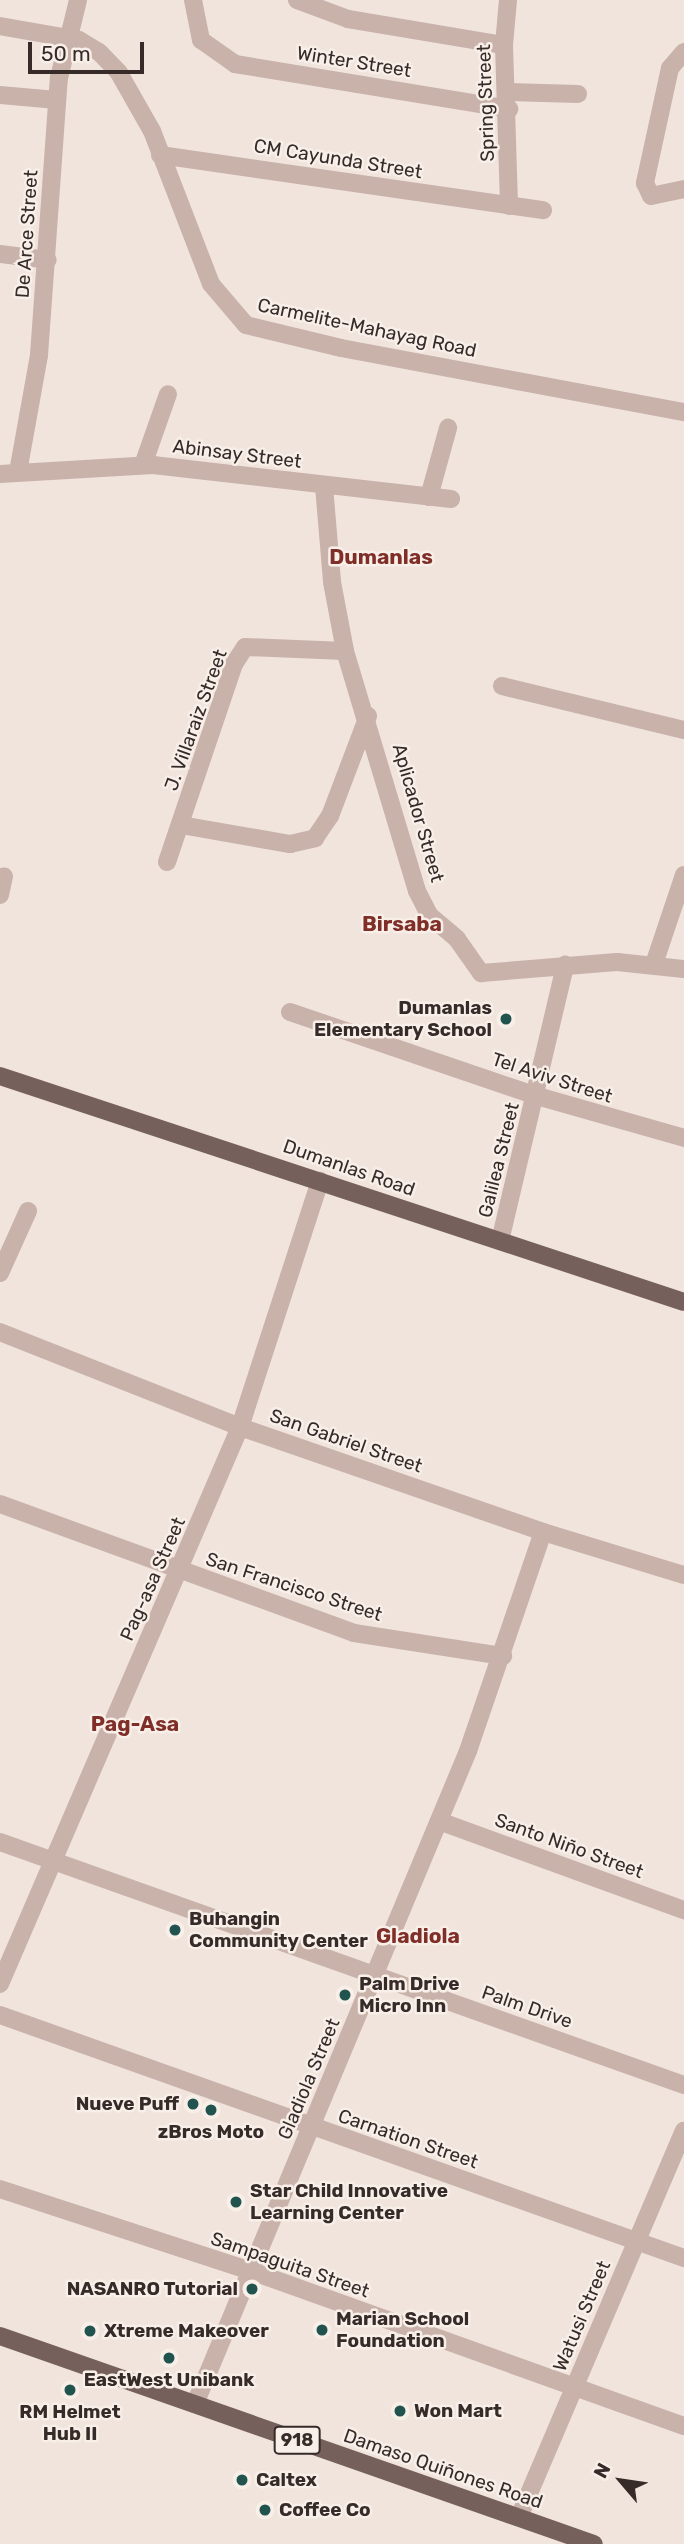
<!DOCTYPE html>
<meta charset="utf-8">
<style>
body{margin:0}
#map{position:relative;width:684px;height:2544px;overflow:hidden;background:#f0e4dd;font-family:Rubik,sans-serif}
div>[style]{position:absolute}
.minor>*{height:18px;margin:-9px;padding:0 9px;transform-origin:9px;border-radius:9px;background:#c8b2aa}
.major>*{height:18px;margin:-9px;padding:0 9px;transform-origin:9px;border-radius:9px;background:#76605b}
.dots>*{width:19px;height:19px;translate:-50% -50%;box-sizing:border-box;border:4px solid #f8efe9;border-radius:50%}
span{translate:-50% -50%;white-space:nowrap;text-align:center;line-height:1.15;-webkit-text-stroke:5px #f8efe9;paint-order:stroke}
.shield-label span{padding:2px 5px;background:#f8efe9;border:2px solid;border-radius:5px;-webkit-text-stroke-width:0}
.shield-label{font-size:18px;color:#362b29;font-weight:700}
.street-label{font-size:19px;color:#362b29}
.poi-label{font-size:19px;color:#362b29;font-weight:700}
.right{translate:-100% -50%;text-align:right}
.left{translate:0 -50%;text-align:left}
.neighbourhood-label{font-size:21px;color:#7f2e28;font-weight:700}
.north{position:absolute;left:586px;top:2446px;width:70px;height:70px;-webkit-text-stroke:5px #f8efe9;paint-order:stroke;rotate:299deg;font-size:19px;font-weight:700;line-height:28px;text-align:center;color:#362b29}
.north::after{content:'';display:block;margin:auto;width:24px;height:32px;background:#362b29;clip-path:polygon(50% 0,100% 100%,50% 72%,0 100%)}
.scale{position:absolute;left:28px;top:42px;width:116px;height:32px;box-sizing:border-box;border:4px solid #362b29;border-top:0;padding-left:9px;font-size:21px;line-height:24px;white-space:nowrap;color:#362b29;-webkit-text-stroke:5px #f8efe9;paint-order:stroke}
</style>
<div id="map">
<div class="minor">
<i style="left:193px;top:0;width:41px;rotate:78.7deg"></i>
<i style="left:201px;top:40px;width:42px;rotate:35.2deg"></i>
<i style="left:235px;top:64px;width:278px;rotate:9.3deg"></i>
<i style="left:297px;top:0;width:54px;rotate:20.4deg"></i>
<i style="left:348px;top:19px;width:158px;rotate:9.5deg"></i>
<i style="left:508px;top:0;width:45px;rotate:95.1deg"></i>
<i style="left:504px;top:45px;width:161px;rotate:88.2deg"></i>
<i style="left:0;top:26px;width:80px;rotate:10deg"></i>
<i style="left:79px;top:40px;width:23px;rotate:31deg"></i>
<i style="left:99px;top:52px;width:29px;rotate:46deg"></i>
<i style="left:119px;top:73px;width:67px;rotate:60.4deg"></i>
<i style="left:152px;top:131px;width:164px;rotate:68.9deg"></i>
<i style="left:211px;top:284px;width:54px;rotate:49.5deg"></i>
<i style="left:246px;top:325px;width:98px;rotate:13.6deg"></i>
<i style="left:341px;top:348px;width:349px;rotate:10.6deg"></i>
<i style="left:684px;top:52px;width:21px;rotate:131deg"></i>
<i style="left:670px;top:68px;width:118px;rotate:102.3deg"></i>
<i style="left:645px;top:183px;width:14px;rotate:65deg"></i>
<i style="left:651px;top:196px;width:34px;rotate:-12deg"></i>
<i style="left:508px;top:92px;width:70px;rotate:1.6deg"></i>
<i style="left:0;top:95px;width:57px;rotate:5deg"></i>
<i style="left:160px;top:155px;width:387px;rotate:8.2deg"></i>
<i style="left:0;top:254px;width:48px;rotate:7.1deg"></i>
<i style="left:143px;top:465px;width:75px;rotate:-70.6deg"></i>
<i style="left:18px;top:472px;width:119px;rotate:-79.8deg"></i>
<i style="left:39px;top:355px;width:278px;rotate:-85.9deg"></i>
<i style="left:59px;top:78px;width:80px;rotate:-76.3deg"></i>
<i style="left:0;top:474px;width:153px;rotate:-3.4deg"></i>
<i style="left:153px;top:465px;width:300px;rotate:6.5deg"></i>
<i style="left:324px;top:486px;width:96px;rotate:85.2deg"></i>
<i style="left:332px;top:582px;width:70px;rotate:79.3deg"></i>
<i style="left:345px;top:651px;width:251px;rotate:73.3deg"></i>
<i style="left:417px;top:891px;width:28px;rotate:63deg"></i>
<i style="left:430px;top:916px;width:35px;rotate:40deg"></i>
<i style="left:457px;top:939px;width:42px;rotate:54.8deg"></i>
<i style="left:481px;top:973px;width:136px;rotate:-4.6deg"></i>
<i style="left:617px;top:962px;width:67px;rotate:6deg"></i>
<i style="left:429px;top:497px;width:72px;rotate:-74.6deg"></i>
<i style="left:502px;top:686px;width:187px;rotate:13.6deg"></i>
<i style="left:181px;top:825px;width:111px;rotate:9.9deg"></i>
<i style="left:290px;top:844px;width:26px;rotate:-13deg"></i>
<i style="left:315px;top:838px;width:27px;rotate:-56deg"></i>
<i style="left:330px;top:816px;width:107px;rotate:-69.2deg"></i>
<i style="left:167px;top:862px;width:209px;rotate:-71.3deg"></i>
<i style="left:234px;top:664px;width:20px;rotate:-57deg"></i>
<i style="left:245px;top:647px;width:100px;rotate:2.3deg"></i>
<i style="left:0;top:895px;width:19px;rotate:-78deg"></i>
<i style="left:654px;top:964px;width:94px;rotate:-71.4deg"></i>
<i style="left:290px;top:1012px;width:261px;rotate:18.8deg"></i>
<i style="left:537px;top:1096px;width:153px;rotate:15.9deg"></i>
<i style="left:500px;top:1241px;width:284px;rotate:-76.7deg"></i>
<i style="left:0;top:1273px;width:68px;rotate:-65.7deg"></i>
<i style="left:0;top:1332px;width:258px;rotate:21.6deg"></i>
<i style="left:240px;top:1427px;width:321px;rotate:19.1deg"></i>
<i style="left:543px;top:1532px;width:147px;rotate:17deg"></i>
<i style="left:0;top:1504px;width:377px;rotate:20deg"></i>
<i style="left:354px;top:1633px;width:151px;rotate:8.8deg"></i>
<i style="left:439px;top:1821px;width:261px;rotate:20deg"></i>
<i style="left:0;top:1842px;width:726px;rotate:19.56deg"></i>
<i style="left:0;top:1984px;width:607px;rotate:-66.69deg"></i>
<i style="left:240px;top:1427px;width:259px;rotate:-72deg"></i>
<i style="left:0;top:2015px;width:726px;rotate:19.56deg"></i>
<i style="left:0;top:2189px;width:261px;rotate:18.1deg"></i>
<i style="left:248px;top:2270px;width:463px;rotate:19.7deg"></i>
<i style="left:195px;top:2404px;width:708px;rotate:-67.31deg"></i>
<i style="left:468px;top:1751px;width:231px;rotate:-71.1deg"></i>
<i style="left:519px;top:2517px;width:420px;rotate:-66.9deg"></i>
</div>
<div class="major">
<i style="left:0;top:1076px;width:720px;rotate:18.28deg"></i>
<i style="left:0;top:2336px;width:629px;rotate:19.3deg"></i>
</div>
<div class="dots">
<i style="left:506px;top:1019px;background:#21544f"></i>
<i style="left:175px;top:1930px;background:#21544f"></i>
<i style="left:345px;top:1995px;background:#21544f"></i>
<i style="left:193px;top:2104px;background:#21544f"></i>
<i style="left:211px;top:2110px;background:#21544f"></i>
<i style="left:236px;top:2202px;background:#21544f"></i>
<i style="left:252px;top:2289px;background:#21544f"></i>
<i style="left:322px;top:2330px;background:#21544f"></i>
<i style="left:90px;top:2331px;background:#21544f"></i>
<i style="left:169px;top:2358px;background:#21544f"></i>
<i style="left:70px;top:2390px;background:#21544f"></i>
<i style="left:400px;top:2411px;background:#21544f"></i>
<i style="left:242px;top:2480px;background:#21544f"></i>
<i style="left:265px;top:2510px;background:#21544f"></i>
</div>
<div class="shield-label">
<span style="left:297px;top:2440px">918</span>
</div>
<div class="street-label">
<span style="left:354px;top:62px;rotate:9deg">Winter Street</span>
<span style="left:486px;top:103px;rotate:-92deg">Spring Street</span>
<span style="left:338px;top:159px;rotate:9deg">CM Cayunda Street</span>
<span style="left:27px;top:234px;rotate:-86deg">De Arce Street</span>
<span style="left:367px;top:328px;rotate:12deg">Carmelite-Mahayag Road</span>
<span style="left:237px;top:454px;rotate:7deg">Abinsay Street</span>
<span style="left:196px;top:720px;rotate:-70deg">J. Villaraiz Street</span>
<span style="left:418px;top:813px;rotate:74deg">Aplicador Street</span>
<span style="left:552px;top:1078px;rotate:18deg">Tel Aviv Street</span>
<span style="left:499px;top:1160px;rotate:-76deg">Galilea Street</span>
<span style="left:349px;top:1168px;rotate:19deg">Dumanlas Road</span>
<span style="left:346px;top:1441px;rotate:19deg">San Gabriel Street</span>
<span style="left:153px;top:1579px;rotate:-66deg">Pag-asa Street</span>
<span style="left:294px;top:1587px;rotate:18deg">San Francisco Street</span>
<span style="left:569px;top:1846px;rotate:20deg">Santo Niño Street</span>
<span style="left:527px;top:2007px;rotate:19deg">Palm Drive</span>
<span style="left:309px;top:2079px;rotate:-67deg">Gladiola Street</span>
<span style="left:408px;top:2139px;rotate:19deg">Carnation Street</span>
<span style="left:290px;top:2265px;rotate:19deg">Sampaguita Street</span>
<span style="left:582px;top:2316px;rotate:-67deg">Watusi Street</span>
<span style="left:443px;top:2469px;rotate:19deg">Damaso Quiñones Road</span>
</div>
<div class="poi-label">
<span class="right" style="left:492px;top:1019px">Dumanlas<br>Elementary School</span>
<span class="left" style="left:189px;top:1930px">Buhangin<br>Community Center</span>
<span class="left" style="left:359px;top:1995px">Palm Drive<br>Micro Inn</span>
<span class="right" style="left:179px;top:2104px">Nueve Puff</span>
<span style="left:211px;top:2132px">zBros Moto</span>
<span class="left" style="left:250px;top:2202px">Star Child Innovative<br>Learning Center</span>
<span class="right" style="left:238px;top:2289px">NASANRO Tutorial</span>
<span class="left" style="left:336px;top:2330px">Marian School<br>Foundation</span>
<span class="left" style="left:104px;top:2331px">Xtreme Makeover</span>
<span style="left:169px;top:2380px">EastWest Unibank</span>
<span class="left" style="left:414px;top:2411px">Won Mart</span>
<span style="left:70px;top:2423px">RM Helmet<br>Hub II</span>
<span class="left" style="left:256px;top:2480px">Caltex</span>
<span class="left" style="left:279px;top:2510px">Coffee Co</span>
</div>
<div class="neighbourhood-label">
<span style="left:381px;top:557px">Dumanlas</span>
<span style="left:402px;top:924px">Birsaba</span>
<span style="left:135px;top:1724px">Pag-Asa</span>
<span style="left:418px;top:1936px">Gladiola</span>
</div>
<div class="north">N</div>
<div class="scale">50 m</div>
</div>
